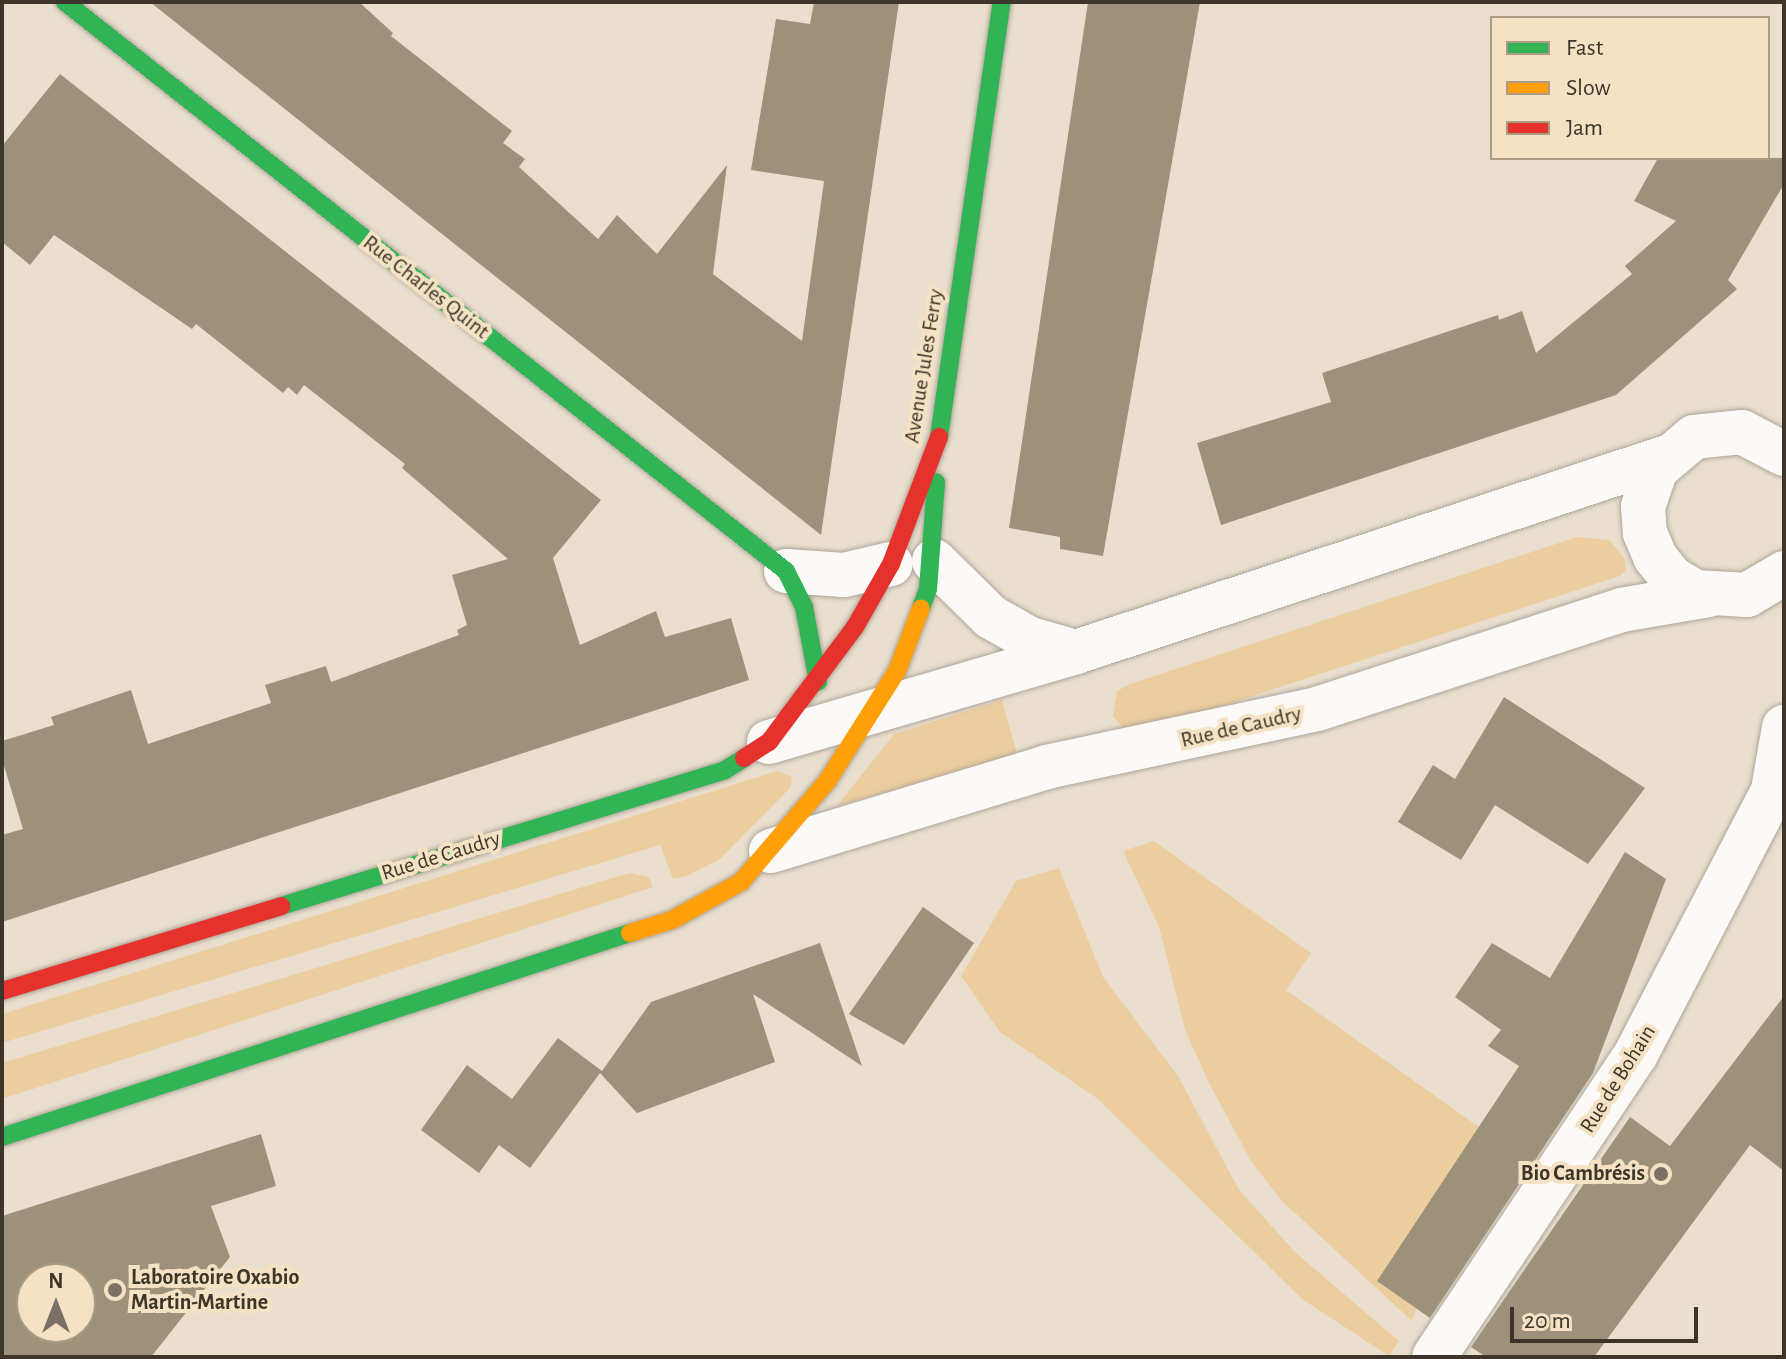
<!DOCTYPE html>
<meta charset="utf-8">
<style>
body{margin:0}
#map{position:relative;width:1786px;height:1359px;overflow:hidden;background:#eadfce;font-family:"Alegreya Sans",sans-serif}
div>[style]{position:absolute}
.green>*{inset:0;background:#eccd9f}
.building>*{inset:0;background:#9e917c}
.roads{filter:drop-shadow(0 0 2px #aea599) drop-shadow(0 0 2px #aea599)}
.street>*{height:44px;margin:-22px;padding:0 22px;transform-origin:22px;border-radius:22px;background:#fcfaf8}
.fast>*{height:18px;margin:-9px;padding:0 9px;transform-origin:9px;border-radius:9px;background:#30b455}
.slow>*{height:18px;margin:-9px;padding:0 9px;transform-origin:9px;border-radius:9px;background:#ff9f0a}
.jam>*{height:18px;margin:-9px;padding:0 9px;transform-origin:9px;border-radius:9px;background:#e5322d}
.dots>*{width:22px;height:22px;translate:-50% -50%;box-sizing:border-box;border:4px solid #f5e1c3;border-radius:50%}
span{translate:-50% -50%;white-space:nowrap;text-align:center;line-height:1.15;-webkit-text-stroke:8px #f5e1c3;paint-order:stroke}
.street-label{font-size:22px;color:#3d3529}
.poi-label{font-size:22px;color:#3d3529;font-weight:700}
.right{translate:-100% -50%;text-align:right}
.left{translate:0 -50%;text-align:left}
.frame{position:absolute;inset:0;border:4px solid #3d3529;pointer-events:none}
.legend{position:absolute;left:1490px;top:16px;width:280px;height:144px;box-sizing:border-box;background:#f5e1c3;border:2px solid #ab9c85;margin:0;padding:10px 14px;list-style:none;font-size:24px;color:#3d3529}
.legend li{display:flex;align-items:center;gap:16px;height:40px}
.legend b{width:40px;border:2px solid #ab9c85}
.north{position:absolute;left:16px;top:1263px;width:80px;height:80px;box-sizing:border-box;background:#f5e1c3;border:2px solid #ab9c85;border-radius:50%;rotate:0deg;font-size:22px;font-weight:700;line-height:32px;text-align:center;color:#3d3529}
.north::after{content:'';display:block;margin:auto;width:28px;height:36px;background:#7a7063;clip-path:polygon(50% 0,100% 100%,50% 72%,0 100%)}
.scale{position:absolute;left:1510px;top:1307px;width:188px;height:36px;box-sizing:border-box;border:4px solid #3d3529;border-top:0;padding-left:10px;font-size:24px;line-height:28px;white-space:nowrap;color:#3d3529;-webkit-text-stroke:6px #f5e1c3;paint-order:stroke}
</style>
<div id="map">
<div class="green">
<i style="clip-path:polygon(1577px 537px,1609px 540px,1625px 559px,1626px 570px,1620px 576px,1130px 736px,1113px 716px,1117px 691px,1130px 684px)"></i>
<i style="clip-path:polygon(1002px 700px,1017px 754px,837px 806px,894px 734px)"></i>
<i style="clip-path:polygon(777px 771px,792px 777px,790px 788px,719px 860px,687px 876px,673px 879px,660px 845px,2px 1043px,2px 1014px)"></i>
<i style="clip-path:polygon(1154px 841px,1311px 953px,1286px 990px,1479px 1127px,1412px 1321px,1281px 1200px,1251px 1161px,1209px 1083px,1185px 1030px,1159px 927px,1123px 851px)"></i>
<i style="clip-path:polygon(1059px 868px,1103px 977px,1178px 1076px,1239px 1190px,1295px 1252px,1399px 1341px,1389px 1356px,1302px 1299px,1098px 1099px,1000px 1032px,961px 976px,1016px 881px)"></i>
<i style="clip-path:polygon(629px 873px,649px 877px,653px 887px,2px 1099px,2px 1063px)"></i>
</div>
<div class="building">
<i style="clip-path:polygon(150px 2px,359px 2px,393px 33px,391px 36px,512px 131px,503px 143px,525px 159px,519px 167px,598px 239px,617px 215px,657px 254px,727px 165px,713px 274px,802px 341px,824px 181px,751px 170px,776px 19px,810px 24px,814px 2px,899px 2px,821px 535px)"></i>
<i style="clip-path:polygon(1088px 2px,1200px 2px,1103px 556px,1060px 549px,1060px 537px,1009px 528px)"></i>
<i style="clip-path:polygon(60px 74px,601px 500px,553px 558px,580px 645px,656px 611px,665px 637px,731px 618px,749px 680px,2px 922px,2px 835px,23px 829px,2px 759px,2px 741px,54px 725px,51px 717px,131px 690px,148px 744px,271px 703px,265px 685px,326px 666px,331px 682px,459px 635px,457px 630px,467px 625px,452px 575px,508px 559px,402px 468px,405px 464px,304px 385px,297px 395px,288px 387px,283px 393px,196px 324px,192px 329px,54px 235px,30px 265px,2px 242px,2px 146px)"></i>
<i style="clip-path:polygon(1658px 158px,1784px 158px,1784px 184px,1728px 280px,1737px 289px,1616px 395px,1221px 525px,1197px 443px,1331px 402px,1322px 373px,1498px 315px,1499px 320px,1522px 311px,1536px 353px,1632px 274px,1625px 266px,1676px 221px,1634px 201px)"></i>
<i style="clip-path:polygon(1504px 697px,1645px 788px,1588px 864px,1495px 805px,1461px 860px,1398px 822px,1433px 765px,1455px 779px)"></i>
<i style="clip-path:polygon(1625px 852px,1666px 879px,1593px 1073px,1430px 1318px,1377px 1281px,1519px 1066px,1488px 1046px,1501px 1030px,1455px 997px,1492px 943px,1550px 978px)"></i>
<i style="clip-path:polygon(923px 907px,974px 943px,904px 1045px,849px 1014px)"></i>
<i style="clip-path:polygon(820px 943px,862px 1066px,753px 994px,775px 1062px,637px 1113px,600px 1073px,530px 1168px,499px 1145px,479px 1173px,421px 1130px,467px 1065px,512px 1099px,558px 1038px,602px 1071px,651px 1002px)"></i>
<i style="clip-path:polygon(1784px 996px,1784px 1171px,1750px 1145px,1594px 1357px,1486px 1357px,1471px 1347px,1630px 1117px,1670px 1146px)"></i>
<i style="clip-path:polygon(evenodd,261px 1134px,276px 1186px,211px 1206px,230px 1257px,151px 1357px,2px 1357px,2px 1216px,261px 1134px,32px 1279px,80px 1279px,80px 1327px,32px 1327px,32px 1279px)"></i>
</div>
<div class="roads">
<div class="street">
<i style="left:1784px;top:454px;width:47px;rotate:-152.4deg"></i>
<i style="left:1742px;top:432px;width:48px;rotate:174.1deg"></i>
<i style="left:1694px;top:437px;width:50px;rotate:139.9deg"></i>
<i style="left:1656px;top:469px;width:39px;rotate:109deg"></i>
<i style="left:1643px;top:506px;width:27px;rotate:86deg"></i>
<i style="left:1645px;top:533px;width:26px;rotate:67deg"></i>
<i style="left:1655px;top:557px;width:27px;rotate:51deg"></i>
<i style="left:1672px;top:578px;width:27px;rotate:31deg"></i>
<i style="left:1695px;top:592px;width:52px;rotate:3.3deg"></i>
<i style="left:1747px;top:595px;width:43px;rotate:-30.7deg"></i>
<i style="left:934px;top:561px;width:80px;rotate:44.5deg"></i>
<i style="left:991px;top:617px;width:45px;rotate:29.4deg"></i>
<i style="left:1030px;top:639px;width:48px;rotate:15.8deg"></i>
<i style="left:786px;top:571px;width:58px;rotate:3.9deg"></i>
<i style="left:844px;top:575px;width:48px;rotate:-13.2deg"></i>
<i style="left:769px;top:742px;width:320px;rotate:-16.3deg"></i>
<i style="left:1076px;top:652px;width:619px;rotate:-18.26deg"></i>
<i style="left:1774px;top:784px;width:58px;rotate:-80deg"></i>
<i style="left:771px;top:851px;width:288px;rotate:-16.9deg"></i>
<i style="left:1047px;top:767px;width:276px;rotate:-12.1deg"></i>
<i style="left:1317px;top:709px;width:320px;rotate:-18deg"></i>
<i style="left:1621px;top:610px;width:89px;rotate:-9.7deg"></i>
<i style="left:1434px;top:1357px;width:364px;rotate:-56.3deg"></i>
<i style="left:1636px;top:1054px;width:320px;rotate:-62.5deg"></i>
</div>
<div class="fast">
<i style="left:65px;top:2px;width:918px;rotate:38.28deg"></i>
<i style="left:786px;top:571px;width:40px;rotate:63.4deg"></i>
<i style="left:804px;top:607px;width:76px;rotate:79.4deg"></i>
<i style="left:939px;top:437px;width:440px;rotate:-81.8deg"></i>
<i style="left:921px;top:608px;width:20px;rotate:-70deg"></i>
<i style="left:928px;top:589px;width:107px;rotate:-85.7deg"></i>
<i style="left:281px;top:906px;width:464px;rotate:-17deg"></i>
<i style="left:725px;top:770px;width:22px;rotate:-32deg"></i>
<i style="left:2px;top:1137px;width:660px;rotate:-18deg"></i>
</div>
<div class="slow">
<i style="left:630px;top:933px;width:44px;rotate:-17.2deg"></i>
<i style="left:672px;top:920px;width:79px;rotate:-28.8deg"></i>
<i style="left:741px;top:882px;width:134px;rotate:-49.5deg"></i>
<i style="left:828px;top:780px;width:129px;rotate:-57.7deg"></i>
<i style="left:897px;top:671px;width:67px;rotate:-69.1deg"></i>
</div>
<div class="jam">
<i style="left:744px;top:758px;width:30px;rotate:-33deg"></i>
<i style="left:769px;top:742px;width:144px;rotate:-53.2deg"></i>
<i style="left:855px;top:627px;width:73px;rotate:-60.3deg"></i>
<i style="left:891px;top:564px;width:136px;rotate:-69.3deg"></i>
<i style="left:2px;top:991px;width:292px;rotate:-16.9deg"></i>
</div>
</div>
<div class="dots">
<i style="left:1661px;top:1174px;background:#7a7063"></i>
<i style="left:115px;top:1290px;background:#7a7063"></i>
</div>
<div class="street-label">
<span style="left:426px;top:287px;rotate:38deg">Rue Charles Quint</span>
<span style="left:924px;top:366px;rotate:-81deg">Avenue Jules Ferry</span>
<span style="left:1241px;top:727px;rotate:-13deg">Rue de Caudry</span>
<span style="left:441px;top:856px;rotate:-17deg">Rue de Caudry</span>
<span style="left:1618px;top:1079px;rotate:-58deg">Rue de Bohain</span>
</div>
<div class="poi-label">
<span class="right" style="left:1645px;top:1174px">Bio Cambrésis</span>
<span class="left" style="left:131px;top:1290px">Laboratoire Oxabio<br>Martin-Martine</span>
</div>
<div class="frame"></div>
<ul class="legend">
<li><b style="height:10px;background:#30b455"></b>Fast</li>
<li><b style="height:10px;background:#ff9f0a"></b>Slow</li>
<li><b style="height:10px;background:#e5322d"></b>Jam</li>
</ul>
<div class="north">N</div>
<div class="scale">20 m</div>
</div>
